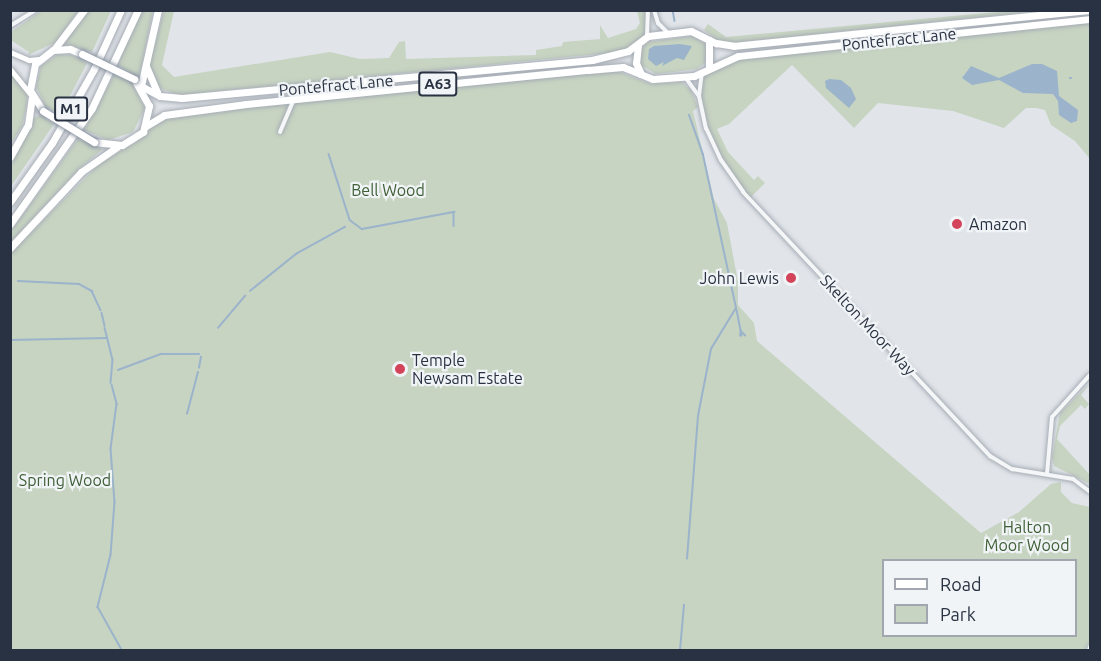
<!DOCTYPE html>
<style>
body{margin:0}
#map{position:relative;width:1101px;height:661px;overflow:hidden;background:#e1e5ea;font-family:Ubuntu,sans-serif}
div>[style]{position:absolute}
.green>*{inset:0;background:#c7d4c2}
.water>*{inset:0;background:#9bb3cb}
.stream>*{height:1.5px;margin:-0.75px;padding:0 0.75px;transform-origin:0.75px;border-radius:0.75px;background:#9bb3cb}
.roads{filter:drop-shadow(0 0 2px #a6acb4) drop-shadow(0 0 2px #a6acb4)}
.street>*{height:4px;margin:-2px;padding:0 2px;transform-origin:2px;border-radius:2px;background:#f4f6f8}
.secondary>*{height:5px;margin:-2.5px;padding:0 2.5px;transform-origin:2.5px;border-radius:2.5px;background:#fff}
.highway>*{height:7px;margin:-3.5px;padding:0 3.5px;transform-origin:3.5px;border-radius:3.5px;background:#fff}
.bridges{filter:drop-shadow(0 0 2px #8892a1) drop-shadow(0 0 2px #8892a1)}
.highway-bridge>*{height:7px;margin:-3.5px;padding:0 3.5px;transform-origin:3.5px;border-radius:3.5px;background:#fff}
.dots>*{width:16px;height:16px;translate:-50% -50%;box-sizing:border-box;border:3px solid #f1f4f7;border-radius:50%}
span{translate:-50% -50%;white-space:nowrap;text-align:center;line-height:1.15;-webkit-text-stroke:4.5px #f1f4f7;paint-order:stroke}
.shield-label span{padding:2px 4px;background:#f1f4f7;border:2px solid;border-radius:4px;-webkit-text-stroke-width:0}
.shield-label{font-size:15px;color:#293242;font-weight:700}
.street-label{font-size:16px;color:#293242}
.park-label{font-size:16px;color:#3e5f35}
.poi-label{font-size:16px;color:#293242}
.left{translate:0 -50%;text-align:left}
.right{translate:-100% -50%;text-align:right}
.frame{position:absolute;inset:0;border:12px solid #293242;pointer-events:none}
.legend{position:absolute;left:882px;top:559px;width:195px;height:78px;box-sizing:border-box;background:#f1f4f7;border:2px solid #a1a6af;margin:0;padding:8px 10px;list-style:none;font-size:18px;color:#293242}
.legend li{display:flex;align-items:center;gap:12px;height:30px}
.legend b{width:30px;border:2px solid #a1a6af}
</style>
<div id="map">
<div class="green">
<i style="clip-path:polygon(41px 11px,78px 11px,56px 42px,28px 55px,29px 52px,12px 41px,11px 32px)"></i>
<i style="clip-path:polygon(86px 11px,111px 11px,92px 52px,64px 44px)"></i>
<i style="clip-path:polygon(140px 11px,153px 11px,139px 78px,118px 65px)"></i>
<i style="clip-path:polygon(164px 11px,174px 11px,162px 65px,174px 77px,330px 52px,360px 59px,389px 58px,399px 42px,405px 41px,406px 59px,536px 55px,536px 50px,562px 46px,563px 42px,600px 39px,600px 25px,608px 38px,636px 29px,640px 23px,637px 11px,645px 11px,648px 25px,645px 34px,628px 48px,609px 53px,179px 95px,159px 88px,149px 64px)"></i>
<i style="clip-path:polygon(1007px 11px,1040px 11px,731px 43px,716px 39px,704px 30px,708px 24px,726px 37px)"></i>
<i style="clip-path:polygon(1090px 19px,1090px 159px,1075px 141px,1051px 125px,1045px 110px,1036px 108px,1026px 108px,1004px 128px,953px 111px,878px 103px,854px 128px,792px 65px,729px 124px,717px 129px,728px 152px,754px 180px,758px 176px,765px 183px,749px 199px,727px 170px,706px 128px,699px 96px,700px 81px,706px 71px,725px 59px)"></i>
<i style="clip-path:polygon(693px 36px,707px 45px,706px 62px,697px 69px,656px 74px,641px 65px,640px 51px,647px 42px)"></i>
<i style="clip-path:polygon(58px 54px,72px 55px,87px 63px,60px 115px,45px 106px,36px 86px,41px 66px)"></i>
<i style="clip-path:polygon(evenodd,617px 71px,651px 84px,681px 82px,691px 90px,698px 107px,693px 111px,714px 199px,727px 223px,738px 282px,738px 305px,754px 323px,757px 341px,981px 533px,1019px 512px,1051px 484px,1061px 482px,1061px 492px,1072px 503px,1090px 507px,1090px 642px,1085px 650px,11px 650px,10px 254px,101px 162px,135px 143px,148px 128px,170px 115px,617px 71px,884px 560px,1076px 560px,1076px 636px,884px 636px,884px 560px)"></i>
<i style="clip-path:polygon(11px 72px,27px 95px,27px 104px,22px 126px,11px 144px)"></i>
<i style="clip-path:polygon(114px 75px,132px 83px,145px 108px,133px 132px,108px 140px,84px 130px)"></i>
<i style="clip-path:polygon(40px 115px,54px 124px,11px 186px,11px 165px,34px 118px)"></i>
<i style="clip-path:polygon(78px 139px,103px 149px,80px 168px,11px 242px,11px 231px)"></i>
<i style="clip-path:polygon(1090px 383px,1081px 395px,1089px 404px,1085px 409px,1081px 405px,1060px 426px,1057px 439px,1090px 475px,1090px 484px,1054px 466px,1052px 457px,1060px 413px)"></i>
</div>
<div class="water">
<i style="clip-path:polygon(680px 44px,692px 46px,684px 60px,677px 58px,662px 66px,664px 62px,656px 66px,648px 59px,649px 49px,654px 46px)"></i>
<i style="clip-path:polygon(1032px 64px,1042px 64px,1057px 71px,1059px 96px,1078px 110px,1077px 121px,1071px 123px,1059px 115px,1058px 101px,1053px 94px,1023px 93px,999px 80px,972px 85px,962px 78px,971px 66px,999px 78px)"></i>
<i style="clip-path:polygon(829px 79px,841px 80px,851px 88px,856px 99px,849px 108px,826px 88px,825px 81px)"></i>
</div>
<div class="stream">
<i style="left:673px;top:10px;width:11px;rotate:80deg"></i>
<i style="left:1070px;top:78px;width:1px"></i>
<i style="left:329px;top:154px;width:69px;rotate:72.3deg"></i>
<i style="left:350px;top:220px;width:15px;rotate:37deg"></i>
<i style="left:362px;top:229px;width:94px;rotate:-10.5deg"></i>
<i style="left:454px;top:212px;width:14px;rotate:90deg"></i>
<i style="left:18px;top:281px;width:61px;rotate:2.8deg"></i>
<i style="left:79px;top:284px;width:15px;rotate:28deg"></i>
<i style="left:92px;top:291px;width:21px;rotate:65deg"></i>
<i style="left:250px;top:291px;width:59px;rotate:-38.8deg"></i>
<i style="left:296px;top:254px;width:56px;rotate:-28.9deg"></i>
<i style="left:737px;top:310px;width:26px;rotate:79deg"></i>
<i style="left:102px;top:313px;width:13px;rotate:77deg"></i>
<i style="left:105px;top:328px;width:33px;rotate:76deg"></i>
<i style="left:113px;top:360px;width:23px;rotate:95deg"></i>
<i style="left:218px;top:328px;width:42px;rotate:-49.8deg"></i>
<i style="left:740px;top:336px;width:5px;rotate:-79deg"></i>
<i style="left:741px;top:331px;width:6px;rotate:45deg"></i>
<i style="left:10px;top:340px;width:97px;rotate:-1.2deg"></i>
<i style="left:199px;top:368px;width:11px;rotate:-80deg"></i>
<i style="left:118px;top:370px;width:46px;rotate:-20.4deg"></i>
<i style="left:161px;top:354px;width:38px"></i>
<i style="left:112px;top:385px;width:20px;rotate:75deg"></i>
<i style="left:117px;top:404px;width:45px;rotate:97.6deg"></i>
<i style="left:111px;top:449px;width:53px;rotate:85.7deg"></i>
<i style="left:115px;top:502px;width:53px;rotate:94.3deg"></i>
<i style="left:111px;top:555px;width:54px;rotate:104deg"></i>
<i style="left:98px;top:607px;width:49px;rotate:60.8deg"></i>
<i style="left:187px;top:414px;width:43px;rotate:-75.3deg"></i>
<i style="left:687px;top:559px;width:143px;rotate:-85.6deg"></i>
<i style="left:698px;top:416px;width:68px;rotate:-79deg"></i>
<i style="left:711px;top:349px;width:48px;rotate:-58.6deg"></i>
<i style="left:736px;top:308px;width:157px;rotate:-102.2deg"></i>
<i style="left:703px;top:155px;width:42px;rotate:-109.3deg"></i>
<i style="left:680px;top:650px;width:45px;rotate:-84.9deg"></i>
</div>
<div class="roads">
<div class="street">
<i style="left:654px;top:10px;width:14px;rotate:73deg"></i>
<i style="left:658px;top:23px;width:13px;rotate:45deg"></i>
<i style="left:10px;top:26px;width:31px;rotate:-32deg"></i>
<i style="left:647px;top:36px;width:26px;rotate:-88deg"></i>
<i style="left:685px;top:77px;width:24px;rotate:54deg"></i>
<i style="left:699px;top:96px;width:33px;rotate:78deg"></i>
<i style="left:706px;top:128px;width:35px;rotate:65deg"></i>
<i style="left:721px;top:160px;width:39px;rotate:55deg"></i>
<i style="left:743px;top:192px;width:362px;rotate:46.9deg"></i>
<i style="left:990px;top:456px;width:26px;rotate:31deg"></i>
<i style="left:1012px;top:469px;width:62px;rotate:9.3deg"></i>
<i style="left:1073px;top:479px;width:21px;rotate:37deg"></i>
<i style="left:699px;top:96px;width:23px;rotate:-83deg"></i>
<i style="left:280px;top:132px;width:36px;rotate:-67deg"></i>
<i style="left:1047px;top:474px;width:57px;rotate:-85deg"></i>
<i style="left:1052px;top:417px;width:57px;rotate:-47.9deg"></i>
</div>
<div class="secondary">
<i style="left:10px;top:52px;width:21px;rotate:23deg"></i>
<i style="left:29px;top:60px;width:10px;rotate:-6deg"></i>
<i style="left:10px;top:69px;width:32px;rotate:51deg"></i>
<i style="left:1089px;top:650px;width:3px;rotate:-72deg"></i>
</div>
<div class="highway">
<i style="left:709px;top:40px;width:27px;rotate:90deg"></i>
<i style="left:638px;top:45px;width:18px;rotate:96deg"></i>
<i style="left:636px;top:63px;width:12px;rotate:66deg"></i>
<i style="left:55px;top:48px;width:48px;rotate:-52.7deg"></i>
<i style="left:146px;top:66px;width:30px;rotate:67deg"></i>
<i style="left:141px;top:86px;width:21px;rotate:28deg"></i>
<i style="left:160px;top:96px;width:22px;rotate:5deg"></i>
<i style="left:182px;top:98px;width:412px;rotate:-5.3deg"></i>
<i style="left:592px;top:60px;width:37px;rotate:-14deg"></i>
<i style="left:628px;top:51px;width:25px;rotate:-37deg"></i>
<i style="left:648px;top:36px;width:43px;rotate:-6.6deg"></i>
<i style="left:691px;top:31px;width:28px;rotate:26deg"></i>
<i style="left:716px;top:43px;width:18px;rotate:9deg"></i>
<i style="left:734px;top:46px;width:358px;rotate:-5.8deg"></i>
<i style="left:141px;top:86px;width:78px;rotate:-77.4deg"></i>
<i style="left:43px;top:111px;width:25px;rotate:-122deg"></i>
<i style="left:30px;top:90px;width:26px;rotate:-79deg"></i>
<i style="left:35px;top:64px;width:23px;rotate:-38deg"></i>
<i style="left:53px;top:50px;width:17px;rotate:-3deg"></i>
<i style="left:70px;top:49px;width:13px;rotate:23deg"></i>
<i style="left:146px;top:126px;width:21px;rotate:-31deg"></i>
<i style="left:164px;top:115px;width:83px;rotate:-7.6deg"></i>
<i style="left:246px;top:104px;width:344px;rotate:-5.7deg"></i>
<i style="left:588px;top:70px;width:35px;rotate:-5deg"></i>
<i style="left:623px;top:67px;width:32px;rotate:22deg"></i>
<i style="left:653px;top:79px;width:41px;rotate:-4.2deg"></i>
<i style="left:694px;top:76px;width:48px;rotate:-24.4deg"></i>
<i style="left:738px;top:56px;width:354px;rotate:-6deg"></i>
<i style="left:94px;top:142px;width:28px;rotate:6deg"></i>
<i style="left:122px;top:145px;width:25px;rotate:-32deg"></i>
<i style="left:143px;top:132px;width:27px;rotate:-77deg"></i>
<i style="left:149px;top:106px;width:31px;rotate:-119deg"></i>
<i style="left:10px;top:157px;width:37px;rotate:-61deg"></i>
<i style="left:28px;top:125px;width:27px;rotate:-82deg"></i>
<i style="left:10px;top:202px;width:72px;rotate:-54.6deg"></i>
<i style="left:52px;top:143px;width:85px;rotate:-60.4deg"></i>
<i style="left:94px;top:69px;width:65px;rotate:-65.4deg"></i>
<i style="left:10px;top:224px;width:142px;rotate:-54.7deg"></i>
<i style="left:92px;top:108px;width:108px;rotate:-64.9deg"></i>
<i style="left:10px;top:248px;width:104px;rotate:-46.9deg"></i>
<i style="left:81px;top:172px;width:44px;rotate:-34.8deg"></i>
</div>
</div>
<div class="bridges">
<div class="highway-bridge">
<i style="left:82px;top:54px;width:58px;rotate:25.7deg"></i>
<i style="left:43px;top:111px;width:60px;rotate:31.3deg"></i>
</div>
</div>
<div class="dots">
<i style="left:957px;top:224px;background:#d3435a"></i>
<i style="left:791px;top:278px;background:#d3435a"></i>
<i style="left:400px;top:369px;background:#d3435a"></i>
</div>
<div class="shield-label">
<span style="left:438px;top:84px">A63</span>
<span style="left:71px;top:109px">M1</span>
</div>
<div class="street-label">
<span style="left:899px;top:39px;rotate:-6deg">Pontefract Lane</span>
<span style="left:336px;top:85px;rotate:-5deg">Pontefract Lane</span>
<span style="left:868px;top:325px;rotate:47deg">Skelton Moor Way</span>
</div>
<div class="park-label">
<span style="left:388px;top:190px">Bell Wood</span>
<span style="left:65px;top:480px">Spring Wood</span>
<span style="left:1027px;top:536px">Halton<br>Moor Wood</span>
</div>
<div class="poi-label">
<span class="left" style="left:969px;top:224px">Amazon</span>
<span class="right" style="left:779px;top:278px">John Lewis</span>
<span class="left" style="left:412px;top:369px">Temple<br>Newsam Estate</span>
</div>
<div class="frame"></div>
<ul class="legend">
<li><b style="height:8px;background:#fff"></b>Road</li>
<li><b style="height:16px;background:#c7d4c2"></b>Park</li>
</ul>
</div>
